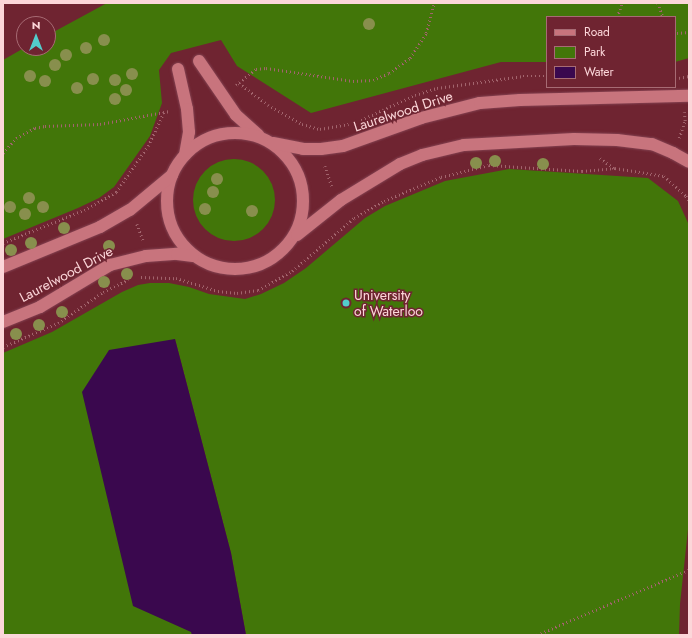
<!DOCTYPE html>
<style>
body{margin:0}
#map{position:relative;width:692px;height:638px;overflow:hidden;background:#6f2431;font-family:Jost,sans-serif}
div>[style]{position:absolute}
.green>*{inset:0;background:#427609}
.round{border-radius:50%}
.water>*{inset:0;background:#3a084e}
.path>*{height:2.5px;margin-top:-1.25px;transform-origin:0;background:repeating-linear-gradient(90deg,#a2646d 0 1px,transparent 0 4px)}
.roads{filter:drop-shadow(0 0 1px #844352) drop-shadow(0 0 1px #844352)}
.minor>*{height:12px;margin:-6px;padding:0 6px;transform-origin:6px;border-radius:6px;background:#c8747d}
.tertiary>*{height:12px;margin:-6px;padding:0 6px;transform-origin:6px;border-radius:6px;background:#c8747d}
.tertiary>.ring{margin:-6px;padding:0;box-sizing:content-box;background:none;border:12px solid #c8747d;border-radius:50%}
.trees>*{width:12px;height:12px;margin:-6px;border-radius:50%;background:#888f4d}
.dots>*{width:11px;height:11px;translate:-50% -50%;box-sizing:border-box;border:2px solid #6f2431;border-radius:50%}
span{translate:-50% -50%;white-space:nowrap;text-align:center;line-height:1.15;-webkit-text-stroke:3px #6f2431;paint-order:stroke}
.street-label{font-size:14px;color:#fcd6d9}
.poi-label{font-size:14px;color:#fcd6d9}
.left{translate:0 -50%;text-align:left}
.frame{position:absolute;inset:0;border:4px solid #fcd6d9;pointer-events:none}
.legend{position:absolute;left:546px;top:16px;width:130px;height:72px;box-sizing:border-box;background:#6f2431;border:1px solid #a76b74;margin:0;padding:5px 7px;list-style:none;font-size:12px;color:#fcd6d9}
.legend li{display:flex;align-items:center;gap:8px;height:20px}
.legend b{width:20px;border:1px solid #a76b74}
.north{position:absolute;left:16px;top:16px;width:40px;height:40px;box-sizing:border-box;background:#6f2431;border:1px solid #a76b74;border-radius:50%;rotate:0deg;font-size:11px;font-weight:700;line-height:16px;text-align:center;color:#fcd6d9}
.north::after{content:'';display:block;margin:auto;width:14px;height:18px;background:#53cdcb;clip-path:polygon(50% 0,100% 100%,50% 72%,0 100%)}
</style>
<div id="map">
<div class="green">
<i style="clip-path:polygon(107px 3px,689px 3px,689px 58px,675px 62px,675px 17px,547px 17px,547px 62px,501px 62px,311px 113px,237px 66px,221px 40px,171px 53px,159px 70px,162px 103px,150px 136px,114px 187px,99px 198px,78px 208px,3px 239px,3px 60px,24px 48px,48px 48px,48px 35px)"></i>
<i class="round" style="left:193px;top:159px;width:82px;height:82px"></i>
<i style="clip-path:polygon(509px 169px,648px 178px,678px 201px,689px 225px,689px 520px,680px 604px,679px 635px,246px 635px,231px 553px,175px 339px,192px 635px,3px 635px,3px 353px,52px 332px,122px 292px,138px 285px,150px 283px,169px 283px,189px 287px,209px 294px,245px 299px,261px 294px,284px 283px,306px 268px,365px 218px,385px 206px,445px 181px)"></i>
</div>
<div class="water">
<i style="clip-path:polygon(175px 339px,231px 553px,246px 635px,192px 635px,191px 632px,133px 606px,82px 392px,109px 350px)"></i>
</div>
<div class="path">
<i style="left:658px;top:3px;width:15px;rotate:70deg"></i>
<i style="left:617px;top:17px;width:15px;rotate:-70deg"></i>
<i style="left:675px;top:31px;width:3px;rotate:45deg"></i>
<i style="left:677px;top:33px;width:12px;rotate:-5deg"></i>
<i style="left:679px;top:78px;width:10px;rotate:-11deg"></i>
<i style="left:239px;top:83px;width:36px;rotate:37deg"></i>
<i style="left:268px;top:105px;width:39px;rotate:29deg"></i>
<i style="left:302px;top:124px;width:19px;rotate:16deg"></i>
<i style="left:320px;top:129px;width:29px;rotate:-10deg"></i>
<i style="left:236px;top:85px;width:26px;rotate:-39deg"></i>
<i style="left:256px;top:69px;width:10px;rotate:-6deg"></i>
<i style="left:266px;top:68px;width:88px;rotate:8.5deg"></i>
<i style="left:353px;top:81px;width:20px;rotate:-3deg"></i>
<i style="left:373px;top:80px;width:17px;rotate:-24deg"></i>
<i style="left:389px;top:73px;width:26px;rotate:-36deg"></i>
<i style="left:410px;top:58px;width:30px;rotate:-57deg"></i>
<i style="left:426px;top:33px;width:31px;rotate:-75deg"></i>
<i style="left:361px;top:120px;width:60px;rotate:-24.8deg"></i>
<i style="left:415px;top:95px;width:23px;rotate:-18deg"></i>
<i style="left:437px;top:88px;width:87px;rotate:-7.9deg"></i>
<i style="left:523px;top:76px;width:24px"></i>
<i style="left:679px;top:138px;width:18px;rotate:-71deg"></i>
<i style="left:685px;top:121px;width:9px;rotate:-96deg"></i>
<i style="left:3px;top:153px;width:20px;rotate:-49deg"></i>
<i style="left:16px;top:138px;width:21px;rotate:-28deg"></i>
<i style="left:35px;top:128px;width:10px;rotate:-11deg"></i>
<i style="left:45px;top:126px;width:55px;rotate:-2.1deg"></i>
<i style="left:100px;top:124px;width:71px;rotate:-10.5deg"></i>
<i style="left:600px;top:158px;width:17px;rotate:36deg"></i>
<i style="left:325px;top:166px;width:21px;rotate:71deg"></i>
<i style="left:137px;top:224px;width:17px;rotate:69deg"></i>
<i style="left:3px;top:243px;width:87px;rotate:-22.2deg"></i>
<i style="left:84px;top:210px;width:37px;rotate:-29deg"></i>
<i style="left:116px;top:192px;width:56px;rotate:-55.2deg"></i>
<i style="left:148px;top:146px;width:38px;rotate:-65deg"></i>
<i style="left:141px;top:277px;width:35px;rotate:2deg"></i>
<i style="left:176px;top:278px;width:44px;rotate:17.2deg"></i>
<i style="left:218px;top:291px;width:19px;rotate:6deg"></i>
<i style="left:237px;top:293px;width:21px;rotate:-8deg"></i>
<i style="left:258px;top:290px;width:39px;rotate:-29deg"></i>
<i style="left:292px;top:271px;width:82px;rotate:-40.5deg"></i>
<i style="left:354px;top:218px;width:34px;rotate:-30deg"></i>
<i style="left:384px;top:201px;width:62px;rotate:-22.8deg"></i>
<i style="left:441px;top:177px;width:49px;rotate:-14deg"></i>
<i style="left:489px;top:165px;width:93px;rotate:3.7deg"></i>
<i style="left:582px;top:171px;width:33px;rotate:-5deg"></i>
<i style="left:615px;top:168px;width:50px;rotate:9.3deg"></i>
<i style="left:664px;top:176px;width:30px;rotate:42deg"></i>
<i style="left:686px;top:196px;width:6px;rotate:59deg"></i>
<i style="left:3px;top:347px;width:60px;rotate:-23.6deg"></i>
<i style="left:58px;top:323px;width:55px;rotate:-34.6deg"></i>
<i style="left:103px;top:292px;width:28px;rotate:-26deg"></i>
<i style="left:537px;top:635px;width:165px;rotate:-23.2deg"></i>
</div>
<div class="roads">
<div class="minor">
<i style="left:199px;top:61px;width:65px;rotate:55.6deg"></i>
<i style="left:236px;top:115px;width:30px;rotate:42deg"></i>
<i style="left:178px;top:69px;width:41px;rotate:77.3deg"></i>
<i style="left:187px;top:109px;width:23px;rotate:85deg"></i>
<i style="left:189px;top:132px;width:23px;rotate:100deg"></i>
</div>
<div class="tertiary">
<i class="ring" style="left:167px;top:133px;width:124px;height:124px"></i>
<i style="left:273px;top:143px;width:31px;rotate:11deg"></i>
<i style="left:303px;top:149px;width:18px"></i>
<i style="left:321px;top:149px;width:22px;rotate:-8deg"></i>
<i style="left:343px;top:146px;width:83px;rotate:-19.7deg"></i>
<i style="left:421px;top:118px;width:61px;rotate:-14.3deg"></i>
<i style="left:480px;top:103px;width:40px;rotate:-4.3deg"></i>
<i style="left:520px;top:100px;width:169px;rotate:-1.4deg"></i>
<i style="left:297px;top:235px;width:56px;rotate:-38.5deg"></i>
<i style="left:341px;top:200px;width:69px;rotate:-31.4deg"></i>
<i style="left:400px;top:164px;width:24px;rotate:-22deg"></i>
<i style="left:422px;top:155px;width:43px;rotate:-13.4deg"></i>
<i style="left:464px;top:145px;width:110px;rotate:-3.1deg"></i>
<i style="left:574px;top:139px;width:43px;rotate:1.3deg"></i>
<i style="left:617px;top:140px;width:35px;rotate:7deg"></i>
<i style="left:652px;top:144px;width:23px;rotate:23deg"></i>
<i style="left:673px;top:153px;width:18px;rotate:29deg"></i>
<i style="left:3px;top:267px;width:105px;rotate:-22.4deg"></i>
<i style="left:100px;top:227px;width:34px;rotate:-30deg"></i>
<i style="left:130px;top:210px;width:55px;rotate:-39.8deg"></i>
<i style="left:3px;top:322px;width:40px;rotate:-22deg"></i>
<i style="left:40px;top:307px;width:82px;rotate:-31deg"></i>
<i style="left:110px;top:265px;width:37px;rotate:-14deg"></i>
<i style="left:146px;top:256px;width:31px;rotate:-4deg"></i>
<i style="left:177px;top:254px;width:16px;rotate:7deg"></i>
</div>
</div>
<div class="trees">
<i style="left:369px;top:24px"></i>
<i style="left:104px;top:40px"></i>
<i style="left:86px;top:48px"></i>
<i style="left:66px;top:55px"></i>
<i style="left:55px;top:65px"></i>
<i style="left:132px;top:74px"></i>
<i style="left:30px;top:76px"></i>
<i style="left:93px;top:79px"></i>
<i style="left:115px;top:80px"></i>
<i style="left:45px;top:81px"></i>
<i style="left:77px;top:88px"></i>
<i style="left:126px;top:90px"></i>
<i style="left:115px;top:99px"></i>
<i style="left:495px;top:161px"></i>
<i style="left:476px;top:163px"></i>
<i style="left:543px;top:164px"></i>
<i style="left:217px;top:179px"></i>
<i style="left:213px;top:192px"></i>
<i style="left:29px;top:198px"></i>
<i style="left:10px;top:207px"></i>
<i style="left:43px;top:207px"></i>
<i style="left:205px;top:209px"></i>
<i style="left:252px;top:211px"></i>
<i style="left:25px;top:214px"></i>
<i style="left:64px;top:228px"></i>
<i style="left:31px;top:243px"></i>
<i style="left:109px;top:246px"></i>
<i style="left:11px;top:250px"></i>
<i style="left:127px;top:274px"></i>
<i style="left:104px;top:282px"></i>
<i style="left:62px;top:312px"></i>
<i style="left:39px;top:325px"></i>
<i style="left:16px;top:334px"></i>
</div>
<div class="dots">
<i style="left:346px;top:303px;background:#53cdcb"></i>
</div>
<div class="street-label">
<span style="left:403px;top:111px;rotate:-18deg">Laurelwood Drive</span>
<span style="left:66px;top:274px;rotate:-28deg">Laurelwood Drive</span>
</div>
<div class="poi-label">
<span class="left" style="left:354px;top:303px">University<br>of Waterloo</span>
</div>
<div class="frame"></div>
<ul class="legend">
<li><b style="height:5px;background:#c8747d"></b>Road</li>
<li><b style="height:11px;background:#427609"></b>Park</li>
<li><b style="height:11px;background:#3a084e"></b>Water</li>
</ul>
<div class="north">N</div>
</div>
